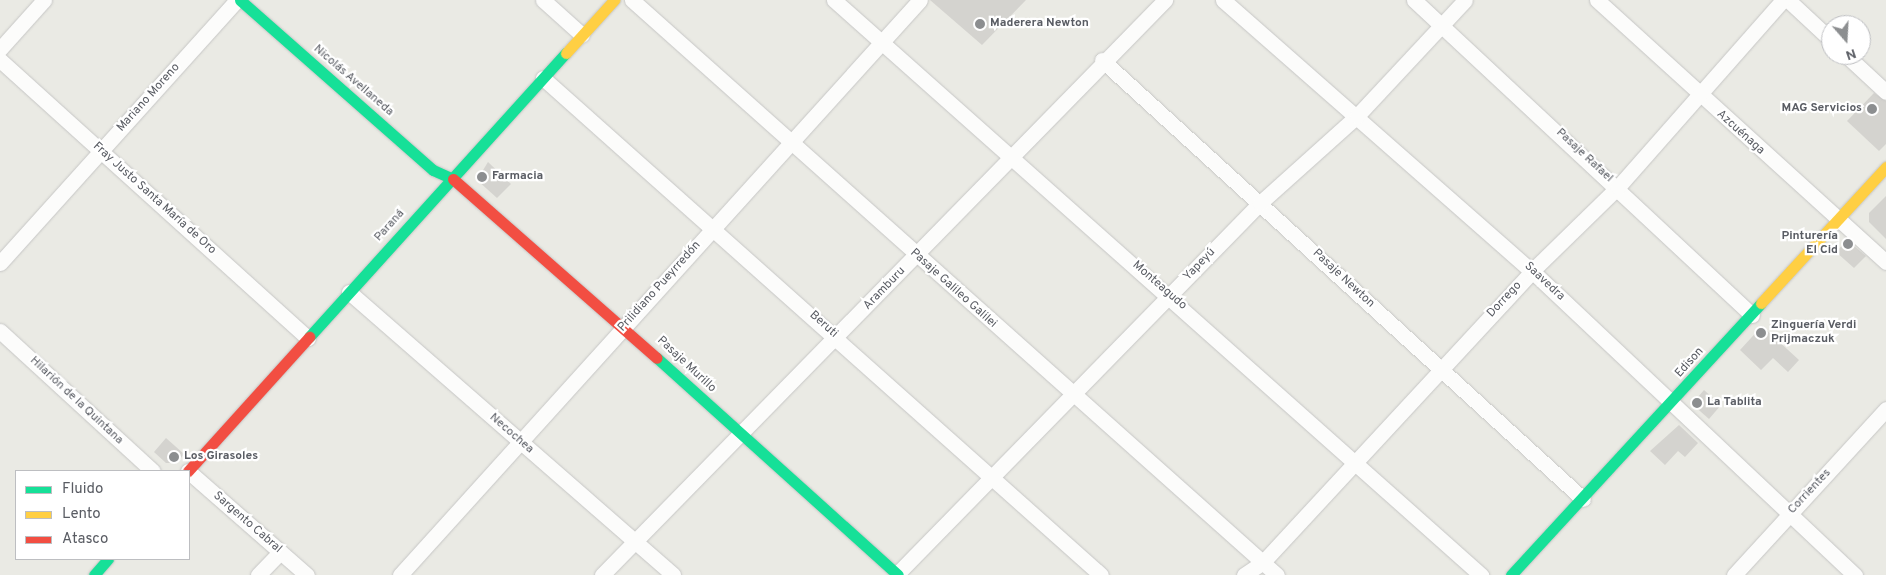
<!DOCTYPE html>
<meta charset="utf-8">
<style>
body{margin:0}
#map{position:relative;width:1886px;height:575px;overflow:hidden;background:#eaeae4;font-family:Overpass,sans-serif}
div>[style]{position:absolute}
.building>*{inset:0;background:#d4d3cf}
.roads{filter:drop-shadow(0 0 1px #c6c6c5) drop-shadow(0 0 1px #c6c6c5)}
.street>*{height:15px;margin:-7.5px;padding:0 7.5px;transform-origin:7.5px;border-radius:7.5px;background:#fcfcfb}
.fast>*{height:11px;margin:-5.5px;padding:0 5.5px;transform-origin:5.5px;border-radius:5.5px;background:#16e098}
.slow>*{height:11px;margin:-5.5px;padding:0 5.5px;transform-origin:5.5px;border-radius:5.5px;background:#ffcf43}
.jam>*{height:11px;margin:-5.5px;padding:0 5.5px;transform-origin:5.5px;border-radius:5.5px;background:#f24e42}
.dots>*{width:14px;height:14px;translate:-50% -50%;box-sizing:border-box;border:2px solid #fff;border-radius:50%}
span{translate:-50% -50%;white-space:nowrap;text-align:center;line-height:1.15;-webkit-text-stroke:4.5px #fff;paint-order:stroke}
.poi-label{font-size:12px;color:#595c63;font-weight:700}
.left{translate:0 -50%;text-align:left}
.right{translate:-100% -50%;text-align:right}
.street-label{font-size:12px;color:#595c63}
.legend{position:absolute;left:15px;top:470px;width:175px;height:90px;box-sizing:border-box;background:#fff;border:1px solid #bdbec1;margin:0;padding:6px 9px;list-style:none;font-size:15px;color:#595c63}
.legend li{display:flex;align-items:center;gap:10px;height:25px}
.legend b{width:25px;border:1px solid #bdbec1}
.north{position:absolute;left:1821px;top:15px;width:50px;height:50px;box-sizing:border-box;background:#fff;border:1px solid #bdbec1;border-radius:50%;rotate:161deg;font-size:14px;font-weight:700;line-height:20px;text-align:center;color:#595c63}
.north::after{content:'';display:block;margin:auto;width:18px;height:22px;background:#8c8e90;clip-path:polygon(50% 0,100% 100%,50% 72%,0 100%)}
</style>
<div id="map">
<div class="building">
<i style="clip-path:polygon(930px 0,1026px 0,982px 45px)"></i>
<i style="clip-path:polygon(1874px 93px,1886px 101px,1886px 144px,1879px 151px,1847px 121px)"></i>
<i style="clip-path:polygon(488px 162px,511px 184px,497px 198px,477px 180px)"></i>
<i style="clip-path:polygon(1886px 196px,1886px 239px,1869px 222px,1869px 213px)"></i>
<i style="clip-path:polygon(1847px 240px,1866px 256px,1854px 268px,1836px 252px)"></i>
<i style="clip-path:polygon(1762px 326px,1799px 360px,1788px 372px,1773px 358px,1761px 370px,1740px 350px)"></i>
<i style="clip-path:polygon(1704px 390px,1721px 405px,1709px 419px,1692px 404px)"></i>
<i style="clip-path:polygon(1679px 425px,1698px 443px,1685px 457px,1678px 451px,1665px 465px,1650px 451px)"></i>
<i style="clip-path:polygon(166px 438px,184px 454px,177px 463px,166px 463px,154px 452px)"></i>
</div>
<div class="roads">
<div class="street">
<i style="left:543px;top:0;width:52px;rotate:41.9deg"></i>
<i style="left:632px;top:0;width:864px;rotate:41.72deg"></i>
<i style="left:834px;top:0;width:866px;rotate:41.63deg"></i>
<i style="left:1223px;top:0;width:411px;rotate:41.3deg"></i>
<i style="left:1532px;top:271px;width:444px;rotate:43.3deg"></i>
<i style="left:1414px;top:0;width:462px;rotate:43deg"></i>
<i style="left:1597px;top:0;width:390px;rotate:42.2deg"></i>
<i style="left:1788px;top:0;width:59px;rotate:42.9deg"></i>
<i style="left:0;top:49px;width:66px;rotate:-48.1deg"></i>
<i style="left:1846px;top:55px;width:54px;rotate:42.8deg"></i>
<i style="left:0;top:60px;width:415px;rotate:42.1deg"></i>
<i style="left:1102px;top:60px;width:651px;rotate:42.39deg"></i>
<i style="left:543px;top:78px;width:747px;rotate:41.69deg"></i>
<i style="left:0;top:263px;width:354px;rotate:-48deg"></i>
<i style="left:349px;top:292px;width:430px;rotate:41.1deg"></i>
<i style="left:0;top:331px;width:207px;rotate:42.5deg"></i>
<i style="left:188px;top:471px;width:158px;rotate:41.2deg"></i>
<i style="left:258px;top:575px;width:32px;rotate:-46deg"></i>
<i style="left:400px;top:575px;width:775px;rotate:-47.88deg"></i>
<i style="left:602px;top:575px;width:805px;rotate:-45.6deg"></i>
<i style="left:896px;top:575px;width:520px;rotate:-45.62deg"></i>
<i style="left:1260px;top:203px;width:130px;rotate:-41.9deg"></i>
<i style="left:1357px;top:116px;width:158px;rotate:-47deg"></i>
<i style="left:1244px;top:575px;width:23px;rotate:-34deg"></i>
<i style="left:1263px;top:562px;width:396px;rotate:-47.2deg"></i>
<i style="left:1532px;top:271px;width:120px;rotate:-44.3deg"></i>
<i style="left:1618px;top:187px;width:249px;rotate:-48.6deg"></i>
<i style="left:1734px;top:575px;width:225px;rotate:-47.5deg"></i>
</div>
<div class="fast">
<i style="left:240px;top:0;width:257px;rotate:41.4deg"></i>
<i style="left:433px;top:170px;width:22px;rotate:24deg"></i>
<i style="left:309px;top:337px;width:383px;rotate:-47.9deg"></i>
<i style="left:657px;top:358px;width:324px;rotate:42deg"></i>
<i style="left:94px;top:575px;width:21px;rotate:-49deg"></i>
<i style="left:1511px;top:575px;width:369px;rotate:-47.4deg"></i>
</div>
<div class="slow">
<i style="left:566px;top:53px;width:72px;rotate:-47.8deg"></i>
<i style="left:1761px;top:303px;width:185px;rotate:-47.4deg"></i>
</div>
<div class="jam">
<i style="left:453px;top:179px;width:271px;rotate:41.3deg"></i>
<i style="left:188px;top:471px;width:181px;rotate:-47.9deg"></i>
</div>
</div>
<div class="dots">
<i style="left:980px;top:24px;background:#8c8e90"></i>
<i style="left:1872px;top:109px;background:#8c8e90"></i>
<i style="left:482px;top:177px;background:#8c8e90"></i>
<i style="left:1848px;top:244px;background:#8c8e90"></i>
<i style="left:1761px;top:333px;background:#8c8e90"></i>
<i style="left:1697px;top:403px;background:#8c8e90"></i>
<i style="left:174px;top:457px;background:#8c8e90"></i>
</div>
<div class="poi-label">
<span class="left" style="left:990px;top:24px">Maderera Newton</span>
<span class="right" style="left:1862px;top:109px">MAG Servicios</span>
<span class="left" style="left:492px;top:177px">Farmacia</span>
<span class="right" style="left:1838px;top:244px">Pinturería<br>El Cid</span>
<span class="left" style="left:1771px;top:333px">Zinguería Verdi<br>Prijmaczuk</span>
<span class="left" style="left:1707px;top:403px">La Tablita</span>
<span class="left" style="left:184px;top:457px">Los Girasoles</span>
</div>
<div class="street-label">
<span style="left:353px;top:81px;rotate:41deg">Nicolás Avellaneda</span>
<span style="left:149px;top:98px;rotate:-48deg">Mariano Moreno</span>
<span style="left:1740px;top:133px;rotate:42deg">Azcuénaga</span>
<span style="left:1584px;top:156px;rotate:43deg">Pasaje Rafael</span>
<span style="left:154px;top:199px;rotate:42deg">Fray Justo Santa María de Oro</span>
<span style="left:390px;top:226px;rotate:-48deg">Paraná</span>
<span style="left:1200px;top:265px;rotate:-46deg">Yapeyú</span>
<span style="left:1343px;top:279px;rotate:43deg">Pasaje Newton</span>
<span style="left:1544px;top:282px;rotate:43deg">Saavedra</span>
<span style="left:1159px;top:286px;rotate:41deg">Monteagudo</span>
<span style="left:660px;top:287px;rotate:-48deg">Prilidiano Pueyrredón</span>
<span style="left:885px;top:289px;rotate:-46deg">Aramburu</span>
<span style="left:953px;top:289px;rotate:42deg">Pasaje Galileo Galilei</span>
<span style="left:1505px;top:300px;rotate:-47deg">Dorrego</span>
<span style="left:823px;top:325px;rotate:42deg">Beruti</span>
<span style="left:1690px;top:363px;rotate:-48deg">Edison</span>
<span style="left:686px;top:365px;rotate:43deg">Pasaje Murillo</span>
<span style="left:76px;top:401px;rotate:43deg">Hilarión de la Quintana</span>
<span style="left:511px;top:434px;rotate:41deg">Necochea</span>
<span style="left:1810px;top:492px;rotate:-47deg">Corrientes</span>
<span style="left:247px;top:523px;rotate:41deg">Sargento Cabral</span>
</div>
<ul class="legend">
<li><b style="height:6px;background:#16e098"></b>Fluido</li>
<li><b style="height:6px;background:#ffcf43"></b>Lento</li>
<li><b style="height:6px;background:#f24e42"></b>Atasco</li>
</ul>
<div class="north">N</div>
</div>
